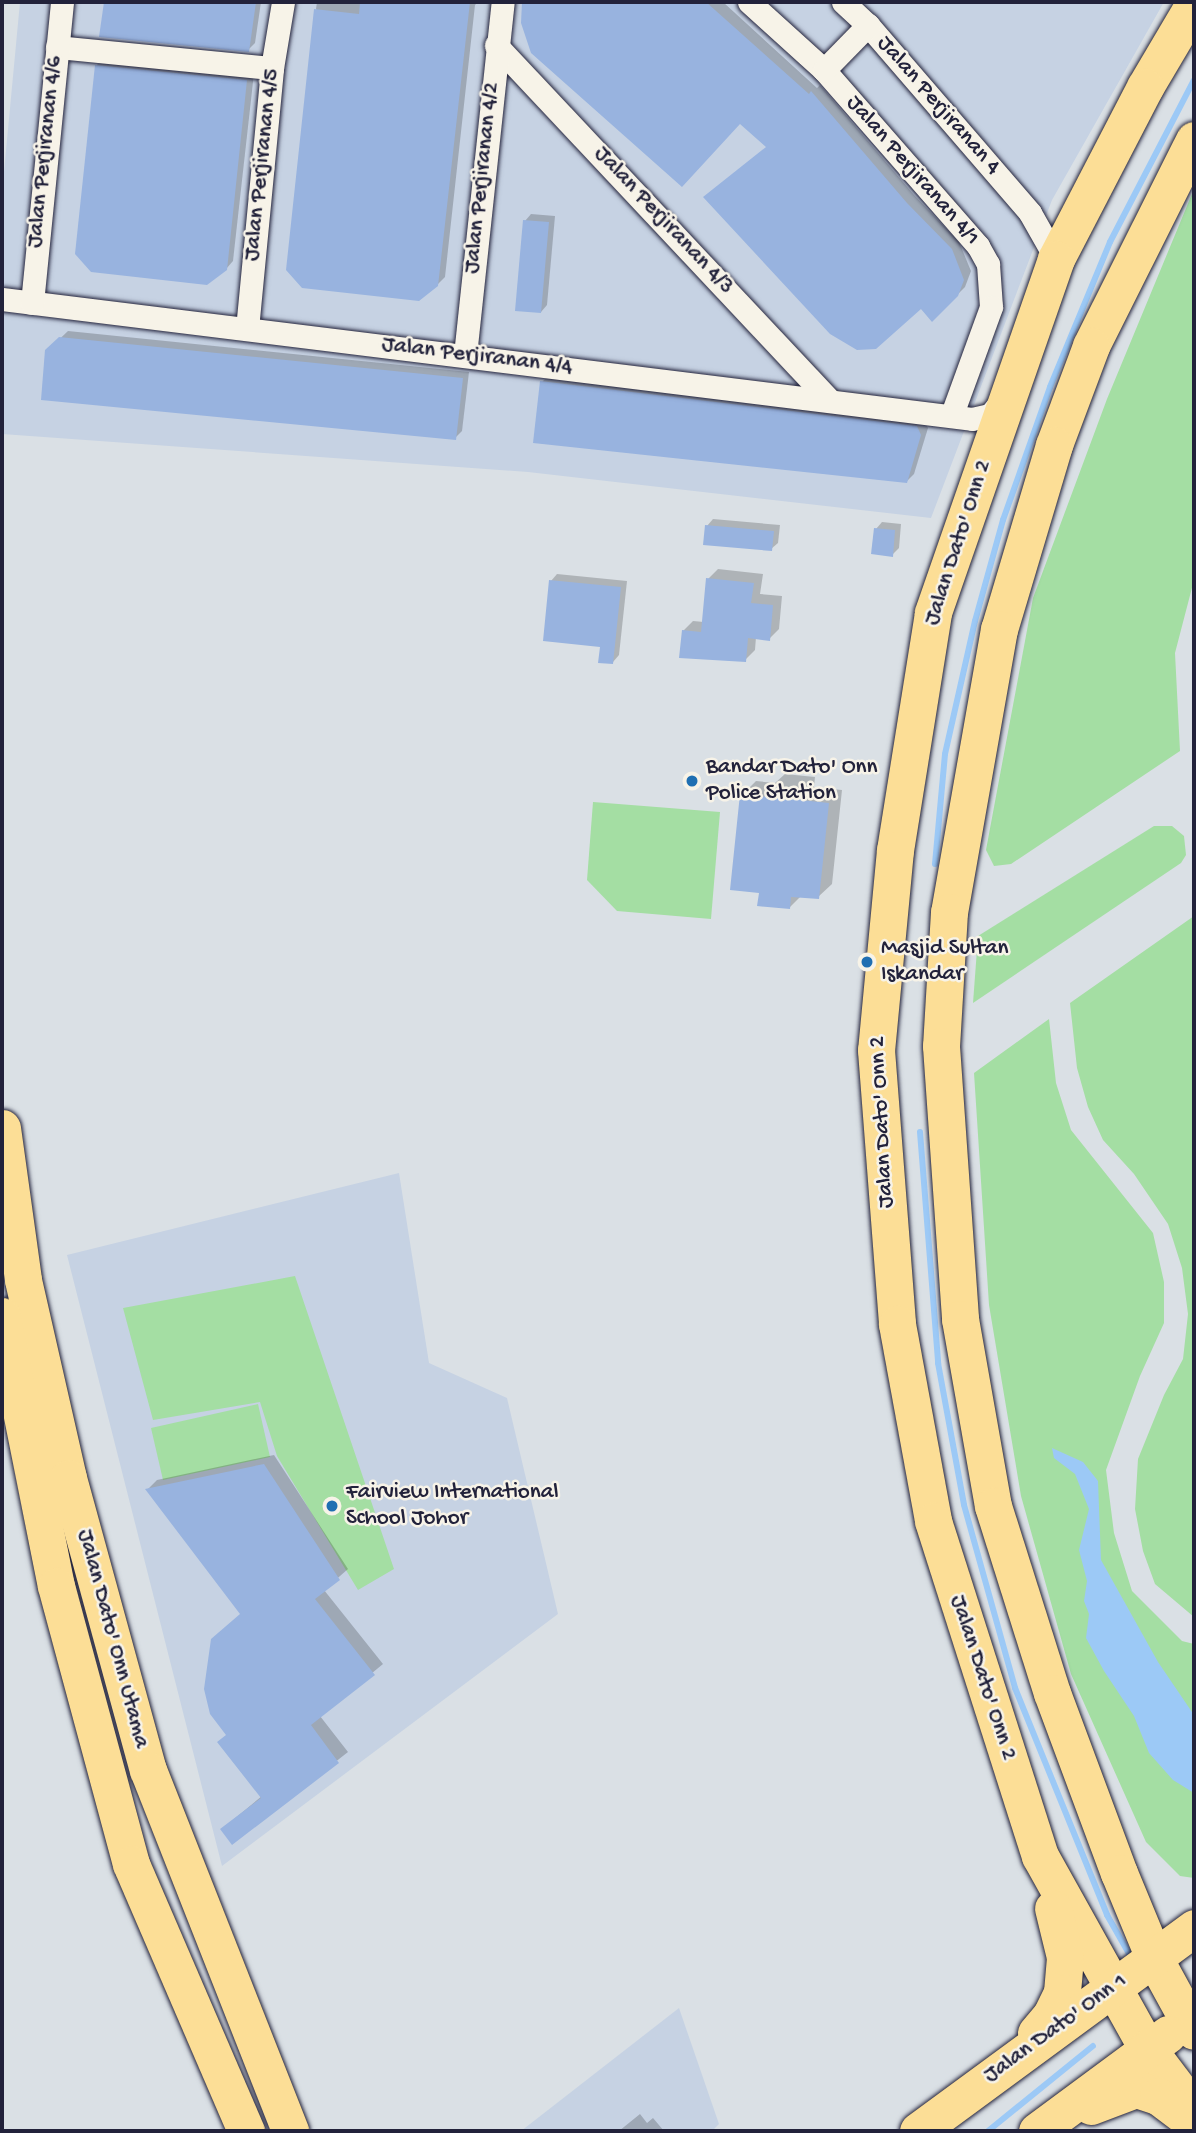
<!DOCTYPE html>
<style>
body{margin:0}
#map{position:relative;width:1196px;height:2133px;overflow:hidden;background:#dae0e5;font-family:"Gochi Hand",sans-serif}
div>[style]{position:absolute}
.built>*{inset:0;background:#c6d2e3}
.green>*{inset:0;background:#a4dea3}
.water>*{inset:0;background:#9cc9f6}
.shadow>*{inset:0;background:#0003}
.stream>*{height:6px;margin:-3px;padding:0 3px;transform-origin:3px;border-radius:3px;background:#9cc9f6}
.building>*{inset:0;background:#98b3df}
.roads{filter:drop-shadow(0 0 2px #22223b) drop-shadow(0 0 2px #22223b)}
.street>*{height:23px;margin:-11.5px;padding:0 11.5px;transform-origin:11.5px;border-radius:11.5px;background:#f7f3e8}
.primary>*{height:37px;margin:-18.5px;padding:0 18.5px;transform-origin:18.5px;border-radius:18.5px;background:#fcde96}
.dots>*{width:19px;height:19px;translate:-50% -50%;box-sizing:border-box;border:4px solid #f7f3e8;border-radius:50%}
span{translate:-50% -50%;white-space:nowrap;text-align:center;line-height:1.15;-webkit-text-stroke:5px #f7f3e8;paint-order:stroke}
.street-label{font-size:23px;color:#22223b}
.poi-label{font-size:23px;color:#22223b}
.left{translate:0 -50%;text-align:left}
.frame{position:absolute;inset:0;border:4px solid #22223b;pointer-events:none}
</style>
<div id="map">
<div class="built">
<i style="clip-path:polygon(20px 2px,1164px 2px,1052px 200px,931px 518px,528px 472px,2px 434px,2px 193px)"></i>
<i style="clip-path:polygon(399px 1173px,429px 1363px,507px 1398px,558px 1614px,222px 1866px,67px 1255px)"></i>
<i style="clip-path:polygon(679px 2008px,719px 2124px,712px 2131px,521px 2131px)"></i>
</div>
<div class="green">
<i style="clip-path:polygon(1194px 189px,1194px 580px,1175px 653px,1180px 751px,1011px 864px,994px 866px,986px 850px,1033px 598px,1107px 399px)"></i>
<i style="clip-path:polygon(593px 802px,720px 812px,711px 919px,617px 911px,587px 880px)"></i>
<i style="clip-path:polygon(1154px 826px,1172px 826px,1184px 836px,1186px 855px,1181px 863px,973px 1003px,978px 936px)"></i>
<i style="clip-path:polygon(1194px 916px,1194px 1617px,1155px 1584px,1143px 1551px,1135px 1509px,1138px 1459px,1164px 1395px,1183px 1359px,1188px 1314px,1182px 1268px,1168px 1224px,1134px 1174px,1103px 1140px,1088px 1107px,1077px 1068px,1070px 1003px)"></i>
<i style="clip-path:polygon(1049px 1019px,1056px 1083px,1071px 1130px,1153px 1233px,1164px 1282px,1164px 1323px,1140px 1376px,1106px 1470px,1114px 1533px,1132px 1591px,1182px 1641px,1194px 1644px,1194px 1878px,1180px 1876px,1146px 1842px,1071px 1674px,1021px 1496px,989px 1305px,974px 1073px)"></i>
<i style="clip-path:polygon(295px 1276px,394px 1569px,358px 1590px,277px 1456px,260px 1402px,153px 1420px,123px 1308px)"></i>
<i style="clip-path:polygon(258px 1404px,270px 1457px,163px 1480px,151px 1428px)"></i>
</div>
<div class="water">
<i style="clip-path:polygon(1052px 1448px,1083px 1462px,1098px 1481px,1101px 1560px,1158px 1662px,1194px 1715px,1194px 1793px,1173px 1780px,1149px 1753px,1134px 1716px,1104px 1671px,1086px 1638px,1089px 1614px,1084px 1601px,1087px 1581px,1079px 1550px,1089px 1509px,1075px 1474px,1054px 1458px)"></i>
</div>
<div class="shadow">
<i style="clip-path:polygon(106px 2px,261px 2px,255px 43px,248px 50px,101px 35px)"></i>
<i style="clip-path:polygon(317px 2px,478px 2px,475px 5px,445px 277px,437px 285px,316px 9px)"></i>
<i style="clip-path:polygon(524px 2px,723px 2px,817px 88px,820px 85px,914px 195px,959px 242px,971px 271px,965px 287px,932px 320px,767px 146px,740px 122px,522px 23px)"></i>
<i style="clip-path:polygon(104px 58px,254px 73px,233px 261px,226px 269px,96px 66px)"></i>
<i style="clip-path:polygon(531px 214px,555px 216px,547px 305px,541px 312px,525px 221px)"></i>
<i style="clip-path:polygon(68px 331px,469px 372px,462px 431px,455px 438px,47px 351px)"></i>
<i style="clip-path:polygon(549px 375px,924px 420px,928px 428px,914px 474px,907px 481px,542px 382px)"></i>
<i style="clip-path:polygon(713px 519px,780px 525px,778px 543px,771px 549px,707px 526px)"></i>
<i style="clip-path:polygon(882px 522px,901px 524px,899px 548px,892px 555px,876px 529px)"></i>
<i style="clip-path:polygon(718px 569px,763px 574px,760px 594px,782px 596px,779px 629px,769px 639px,756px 637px,755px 650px,745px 660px,683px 631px,693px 621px,704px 622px,708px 579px)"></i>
<i style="clip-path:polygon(557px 574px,627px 581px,619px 655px,613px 662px,551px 581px)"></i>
<i style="clip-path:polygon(785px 774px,815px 777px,814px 787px,842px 790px,832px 884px,818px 897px,801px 896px,789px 908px,760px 892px,742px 795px,756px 781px,775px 783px)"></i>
<i style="clip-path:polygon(274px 1455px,348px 1569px,324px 1590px,383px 1664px,320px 1716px,348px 1752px,232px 1843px,222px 1829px,262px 1796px,228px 1734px,241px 1613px,148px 1489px,157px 1480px)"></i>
<i style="clip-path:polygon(640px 2114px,647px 2123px,653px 2118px,664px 2131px,619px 2131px)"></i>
</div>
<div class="stream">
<i style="left:935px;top:864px;width:110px;rotate:-84.8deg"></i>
<i style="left:945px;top:754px;width:136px;rotate:-77.3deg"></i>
<i style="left:975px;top:621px;width:105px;rotate:-74.5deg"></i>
<i style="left:1003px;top:520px;width:141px;rotate:-70.5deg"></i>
<i style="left:1050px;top:387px;width:157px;rotate:-67.5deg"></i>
<i style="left:1110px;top:242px;width:182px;rotate:-62.6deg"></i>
<i style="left:920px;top:1132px;width:232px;rotate:85.5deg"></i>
<i style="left:938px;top:1363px;width:144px;rotate:79.6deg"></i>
<i style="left:964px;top:1505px;width:190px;rotate:74.4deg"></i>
<i style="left:1015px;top:1688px;width:245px;rotate:67.9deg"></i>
<i style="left:1107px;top:1915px;width:51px;rotate:60.4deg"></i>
<i style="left:988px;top:2131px;width:135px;rotate:-39deg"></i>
</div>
<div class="building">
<i style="clip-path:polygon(104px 2px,256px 2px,249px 52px,99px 37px)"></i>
<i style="clip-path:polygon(360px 2px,470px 2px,438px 286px,419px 301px,302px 288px,286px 270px,314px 9px,359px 14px)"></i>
<i style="clip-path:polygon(522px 2px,706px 2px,809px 94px,811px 91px,907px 203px,952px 249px,964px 280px,958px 296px,932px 322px,921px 309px,876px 349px,857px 350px,830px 334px,703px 197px,766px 147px,740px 124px,682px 187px,531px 53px,521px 23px)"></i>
<i style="clip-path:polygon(95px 65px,247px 80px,227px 270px,207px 285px,91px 272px,75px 254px)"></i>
<i style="clip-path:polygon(523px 220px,549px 222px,541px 313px,515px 311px)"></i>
<i style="clip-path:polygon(59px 337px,463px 378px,456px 440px,41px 400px,45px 350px)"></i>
<i style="clip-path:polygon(540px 381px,917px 426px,921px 435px,907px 483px,533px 443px)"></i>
<i style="clip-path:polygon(705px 525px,774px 531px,772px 551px,703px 545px)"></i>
<i style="clip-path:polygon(874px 528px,895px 530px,893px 557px,871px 554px)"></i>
<i style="clip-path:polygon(706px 578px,754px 583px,751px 603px,773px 605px,770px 641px,748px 638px,746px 662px,679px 658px,682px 630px,701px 632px)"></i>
<i style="clip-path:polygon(549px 580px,621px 587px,613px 664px,598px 663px,600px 647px,543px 641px)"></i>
<i style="clip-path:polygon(770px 787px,802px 790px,801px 800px,829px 803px,819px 899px,791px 897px,790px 909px,757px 906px,759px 893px,730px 890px,740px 794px,768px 797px)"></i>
<i style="clip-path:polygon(264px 1464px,340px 1580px,315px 1599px,375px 1675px,311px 1725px,339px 1763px,232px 1845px,220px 1829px,261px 1798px,217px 1742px,226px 1735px,210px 1714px,204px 1689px,211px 1639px,240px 1614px,145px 1489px)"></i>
</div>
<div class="roads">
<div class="street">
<i style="left:749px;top:2px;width:101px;rotate:42.2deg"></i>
<i style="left:824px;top:70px;width:234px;rotate:48.8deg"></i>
<i style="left:978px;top:246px;width:21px;rotate:61deg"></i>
<i style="left:988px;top:264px;width:43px;rotate:86deg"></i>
<i style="left:991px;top:307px;width:114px;rotate:110deg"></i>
<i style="left:843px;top:2px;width:34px;rotate:43deg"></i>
<i style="left:868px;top:25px;width:248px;rotate:49.2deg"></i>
<i style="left:1030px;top:213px;width:53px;rotate:60.5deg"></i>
<i style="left:496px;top:45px;width:486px;rotate:46.8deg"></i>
<i style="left:57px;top:47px;width:216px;rotate:5.6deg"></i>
<i style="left:824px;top:70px;width:63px;rotate:-45.6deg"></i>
<i style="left:2px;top:299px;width:977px;rotate:7.05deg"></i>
<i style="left:972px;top:419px;width:18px;rotate:-13deg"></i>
<i style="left:990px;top:415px;width:21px;rotate:-51deg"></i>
<i style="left:32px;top:303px;width:302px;rotate:-84.3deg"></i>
<i style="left:247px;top:329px;width:262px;rotate:-84.5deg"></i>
<i style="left:272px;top:68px;width:67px;rotate:-80.5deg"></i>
<i style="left:465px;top:355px;width:355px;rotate:-83.9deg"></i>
</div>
<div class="primary">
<i style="left:1194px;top:4px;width:96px;rotate:120.6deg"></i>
<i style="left:1145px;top:87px;width:194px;rotate:117.4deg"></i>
<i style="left:1056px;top:259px;width:375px;rotate:109.2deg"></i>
<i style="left:933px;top:613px;width:240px;rotate:99.1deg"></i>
<i style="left:895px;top:850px;width:201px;rotate:95.4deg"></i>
<i style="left:876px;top:1050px;width:275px;rotate:85.6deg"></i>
<i style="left:897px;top:1324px;width:200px;rotate:79.6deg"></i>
<i style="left:933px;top:1521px;width:352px;rotate:72.3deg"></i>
<i style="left:1040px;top:1856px;width:220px;rotate:60.9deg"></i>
<i style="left:1147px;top:2048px;width:78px;rotate:52.8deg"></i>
<i style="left:1194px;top:140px;width:230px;rotate:116.6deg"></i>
<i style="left:1091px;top:346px;width:106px;rotate:110.5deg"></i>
<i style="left:1054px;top:445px;width:192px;rotate:106.6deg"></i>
<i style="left:999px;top:629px;width:287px;rotate:100deg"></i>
<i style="left:949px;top:912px;width:134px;rotate:93.4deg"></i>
<i style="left:941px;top:1046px;width:274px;rotate:86deg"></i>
<i style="left:960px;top:1319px;width:190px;rotate:80deg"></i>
<i style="left:993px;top:1506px;width:196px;rotate:72.5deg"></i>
<i style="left:1052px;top:1693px;width:192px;rotate:69.6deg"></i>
<i style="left:1119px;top:1873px;width:92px;rotate:67.6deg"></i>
<i style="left:1154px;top:1958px;width:83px;rotate:61.3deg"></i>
<i style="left:2px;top:1128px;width:153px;rotate:82.1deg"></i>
<i style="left:23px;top:1280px;width:203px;rotate:77.2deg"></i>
<i style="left:68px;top:1478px;width:303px;rotate:74.7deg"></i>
<i style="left:148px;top:1770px;width:388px;rotate:68.5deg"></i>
<i style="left:2px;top:1316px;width:275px;rotate:78.7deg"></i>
<i style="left:56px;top:1586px;width:288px;rotate:74.9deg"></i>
<i style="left:131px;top:1864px;width:291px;rotate:66.7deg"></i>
<i style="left:1036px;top:2033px;width:23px;rotate:-50deg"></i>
<i style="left:1051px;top:2015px;width:25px;rotate:-64deg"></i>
<i style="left:1062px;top:1992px;width:35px;rotate:-85deg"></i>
<i style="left:1065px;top:1957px;width:50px;rotate:-103.8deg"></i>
<i style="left:1091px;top:2106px;width:48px;rotate:-20.7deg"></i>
<i style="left:1136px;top:2089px;width:23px;rotate:18deg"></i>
<i style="left:1158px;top:2096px;width:39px;rotate:37deg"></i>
<i style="left:918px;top:2131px;width:343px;rotate:-36.3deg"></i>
<i style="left:1037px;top:2131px;width:163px;rotate:-36.5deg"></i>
</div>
</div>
<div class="dots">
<i style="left:692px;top:781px;background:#1f6fb2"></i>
<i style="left:867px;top:962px;background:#1f6fb2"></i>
<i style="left:332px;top:1506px;background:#1f6fb2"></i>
</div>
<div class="street-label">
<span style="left:938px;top:106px;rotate:49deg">Jalan Perjiranan 4</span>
<span style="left:46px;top:152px;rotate:-84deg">Jalan Perjiranan 4/6</span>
<span style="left:263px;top:165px;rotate:-84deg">Jalan Perjiranan 4/5</span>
<span style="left:912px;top:171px;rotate:49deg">Jalan Perjiranan 4/1</span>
<span style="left:483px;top:178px;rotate:-84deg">Jalan Perjiranan 4/2</span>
<span style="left:663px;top:221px;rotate:47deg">Jalan Perjiranan 4/3</span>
<span style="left:477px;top:357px;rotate:7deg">Jalan Perjiranan 4/4</span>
<span style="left:959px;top:543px;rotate:-72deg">Jalan Dato' Onn 2</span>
<span style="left:883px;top:1122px;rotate:-93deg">Jalan Dato' Onn 2</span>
<span style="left:112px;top:1639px;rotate:75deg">Jalan Dato' Onn Utama</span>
<span style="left:982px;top:1678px;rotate:72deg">Jalan Dato' Onn 2</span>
<span style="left:1056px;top:2029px;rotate:-36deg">Jalan Dato' Onn 1</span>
</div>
<div class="poi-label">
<span class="left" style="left:706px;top:781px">Bandar Dato' Onn<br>Police Station</span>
<span class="left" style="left:881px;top:962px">Masjid Sultan<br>Iskandar</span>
<span class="left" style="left:346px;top:1506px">Fairview International<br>School Johor</span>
</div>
<div class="frame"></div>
</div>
